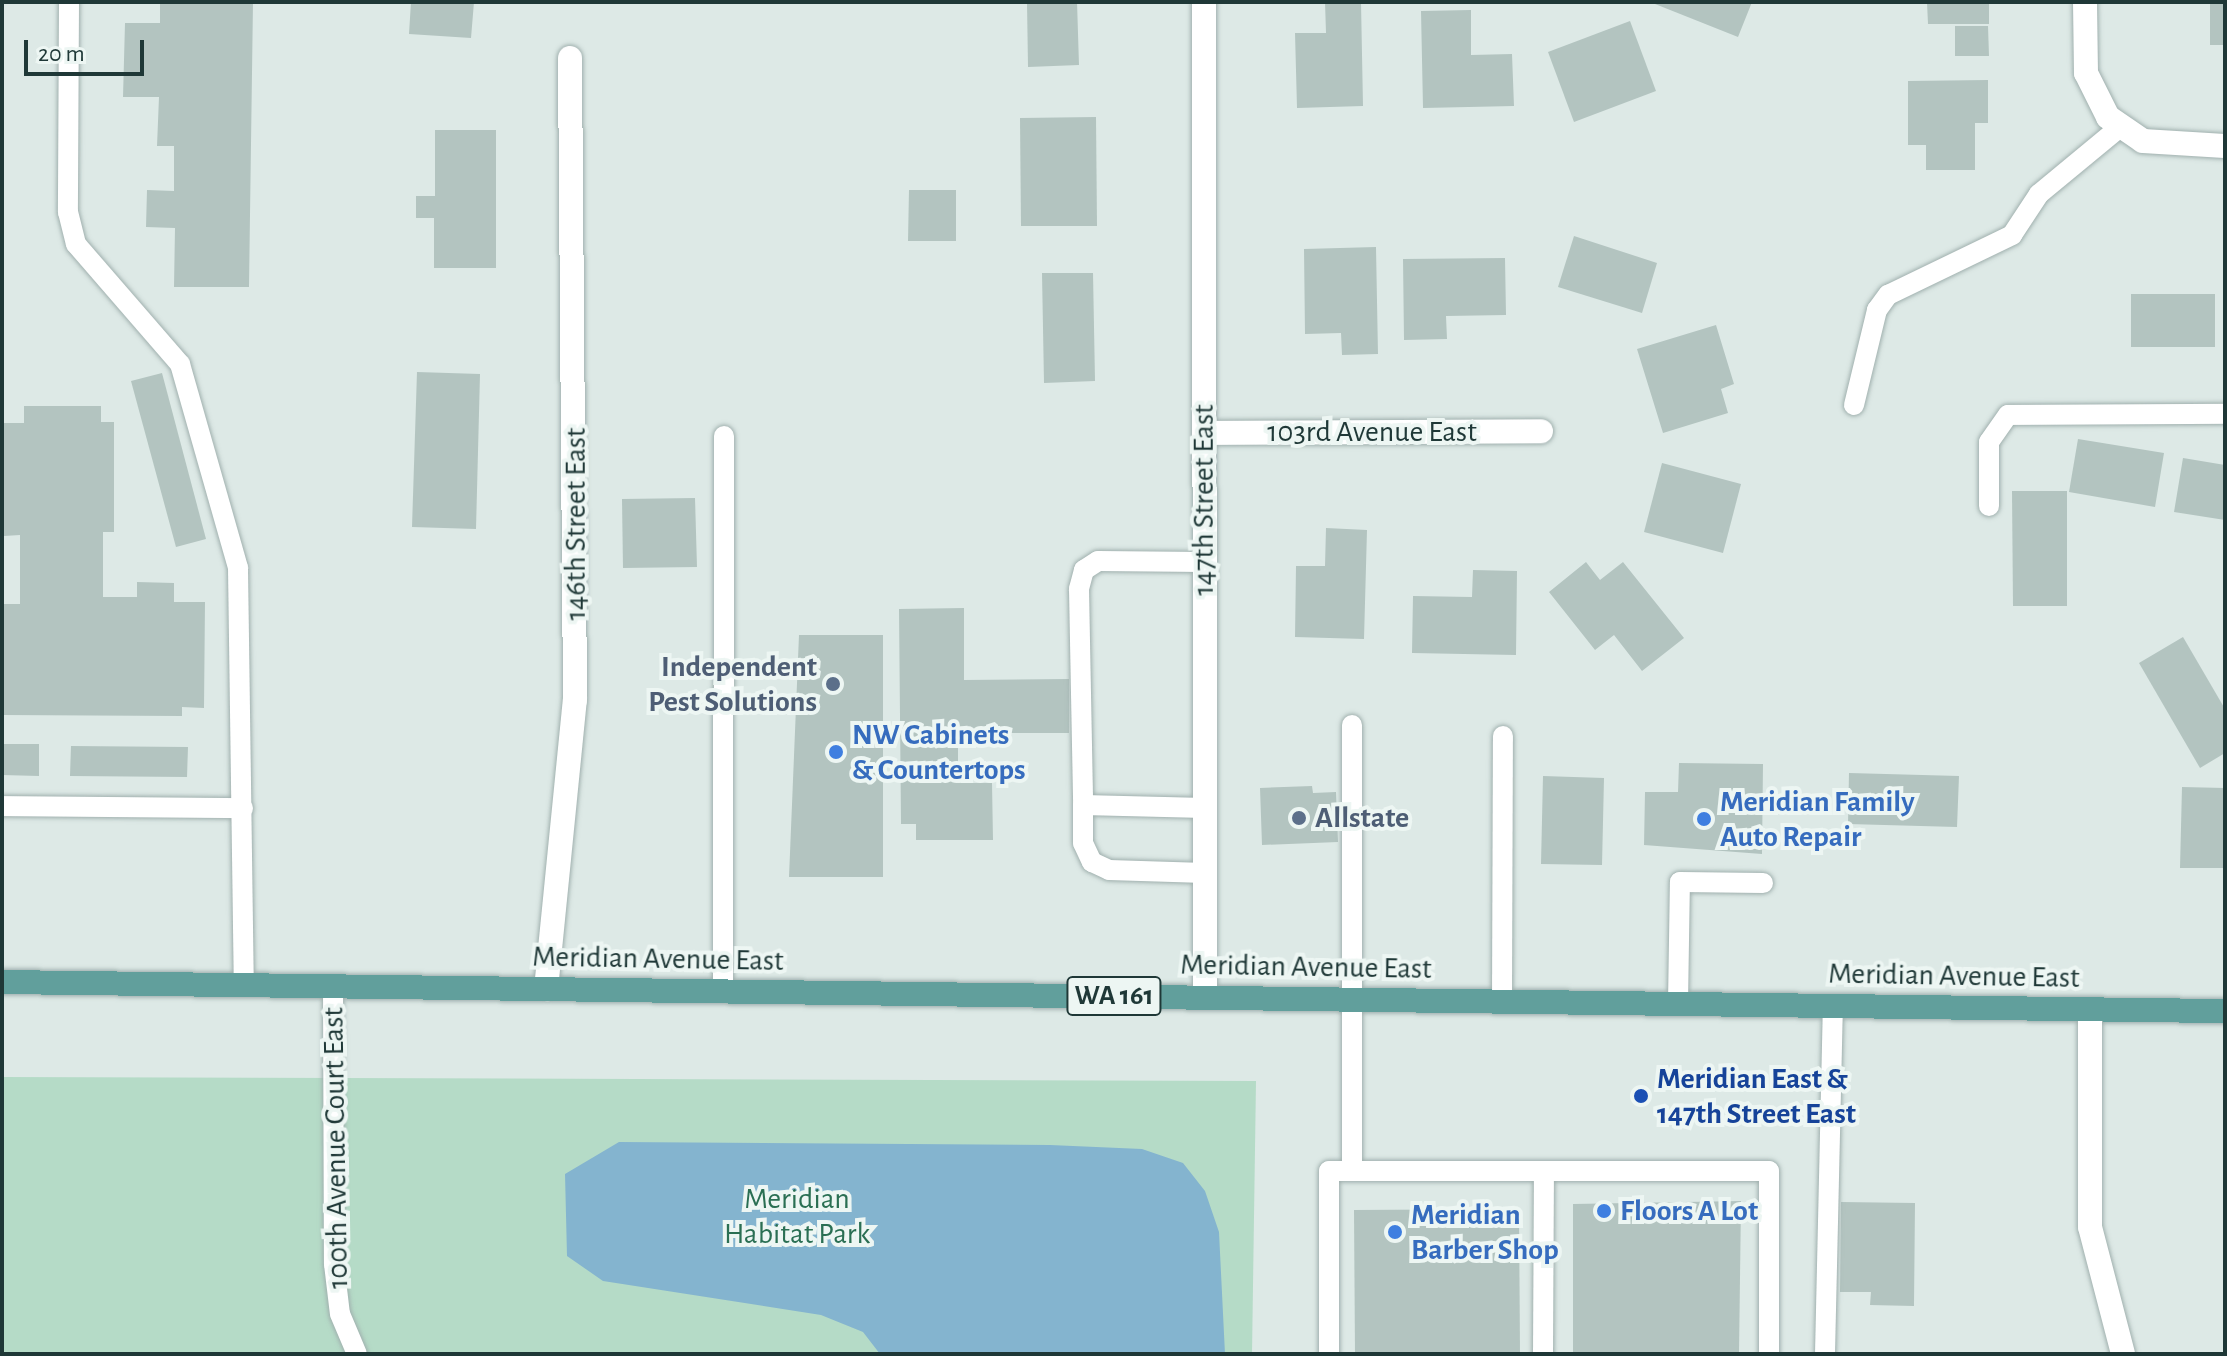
<!DOCTYPE html>
<style>
body{margin:0}
#map{position:relative;width:2227px;height:1356px;overflow:hidden;background:#dde9e6;font-family:"Alegreya Sans",sans-serif}
div>[style]{position:absolute}
.green>*{inset:0;background:#b5dbc7}
.water>*{inset:0;background:#84b4cf}
.building>*{inset:0;background:#b3c4c0}
.roads{filter:drop-shadow(0 0 2px #a0b0ae) drop-shadow(0 0 2px #a0b0ae)}
.lane>*{height:20px;margin:-10px;padding:0 10px;transform-origin:10px;border-radius:10px;background:#fff}
.street>*{height:24px;margin:-12px;padding:0 12px;transform-origin:12px;border-radius:12px;background:#fff}
.primary>*{height:24px;margin:-12px;padding:0 12px;transform-origin:12px;border-radius:12px;background:#619f9c}
.dots>*{width:22px;height:22px;translate:-50% -50%;box-sizing:border-box;border:4px solid #edf6f3;border-radius:50%}
span{translate:-50% -50%;white-space:nowrap;text-align:center;line-height:1.15;-webkit-text-stroke:8px #edf6f3;paint-order:stroke}
.shield-label span{padding:2px 6px;background:#edf6f3;border:2px solid;border-radius:6px;-webkit-text-stroke-width:0}
.shield-label{font-size:28px;color:#1f3837;font-weight:700}
.street-label{font-size:30px;color:#1f3837}
.service-label{font-size:30px;color:#4e5e75;font-weight:700}
.right{translate:-100% -50%;text-align:right}
.left{translate:0 -50%;text-align:left}
.shop-label{font-size:30px;color:#366cbe;font-weight:700}
.transit-label{font-size:30px;color:#164399;font-weight:700}
.park-label{font-size:30px;color:#2a6f53}
.frame{position:absolute;inset:0;border:4px solid #1f3837;pointer-events:none}
.scale{position:absolute;left:24px;top:40px;width:120px;height:36px;box-sizing:border-box;border:4px solid #1f3837;border-top:0;padding-left:10px;font-size:24px;line-height:28px;white-space:nowrap;color:#1f3837;-webkit-text-stroke:6px #edf6f3;paint-order:stroke}
</style>
<div id="map">
<div class="green">
<i style="clip-path:polygon(2px 1077px,1256px 1081px,1252px 1354px,2px 1354px)"></i>
</div>
<div class="water">
<i style="clip-path:polygon(619px 1142px,1050px 1145px,1142px 1149px,1183px 1163px,1205px 1191px,1219px 1232px,1225px 1354px,880px 1354px,863px 1332px,821px 1315px,603px 1281px,567px 1256px,565px 1174px)"></i>
</div>
<div class="building">
<i style="clip-path:polygon(160px 2px,253px 2px,249px 287px,174px 287px,175px 228px,146px 227px,147px 190px,174px 191px,174px 146px,157px 146px,159px 97px,123px 97px,125px 23px,160px 23px)"></i>
<i style="clip-path:polygon(411px 2px,474px 2px,471px 38px,409px 34px)"></i>
<i style="clip-path:polygon(1027px 2px,1077px 2px,1079px 65px,1028px 67px)"></i>
<i style="clip-path:polygon(1325px 2px,1361px 2px,1363px 106px,1297px 108px,1295px 33px,1326px 33px)"></i>
<i style="clip-path:polygon(1650px 2px,1752px 2px,1738px 37px)"></i>
<i style="clip-path:polygon(1927px 2px,1989px 2px,1989px 24px,1928px 24px)"></i>
<i style="clip-path:polygon(2210px 2px,2225px 2px,2225px 45px,2210px 45px)"></i>
<i style="clip-path:polygon(1471px 10px,1471px 55px,1512px 54px,1514px 106px,1423px 108px,1421px 11px)"></i>
<i style="clip-path:polygon(1630px 21px,1656px 91px,1574px 122px,1548px 52px)"></i>
<i style="clip-path:polygon(1955px 26px,1988px 26px,1989px 56px,1955px 56px)"></i>
<i style="clip-path:polygon(1988px 80px,1988px 123px,1975px 123px,1975px 170px,1926px 170px,1926px 145px,1908px 145px,1908px 81px)"></i>
<i style="clip-path:polygon(1096px 117px,1097px 226px,1021px 226px,1020px 118px)"></i>
<i style="clip-path:polygon(435px 130px,496px 130px,496px 268px,434px 268px,434px 218px,416px 218px,416px 196px,435px 196px)"></i>
<i style="clip-path:polygon(909px 190px,956px 190px,956px 241px,908px 241px)"></i>
<i style="clip-path:polygon(1574px 236px,1657px 263px,1642px 313px,1558px 287px)"></i>
<i style="clip-path:polygon(1376px 247px,1378px 354px,1342px 355px,1341px 333px,1305px 334px,1304px 249px)"></i>
<i style="clip-path:polygon(1505px 258px,1506px 315px,1446px 316px,1447px 339px,1404px 340px,1403px 259px)"></i>
<i style="clip-path:polygon(1042px 273px,1093px 273px,1095px 381px,1044px 383px)"></i>
<i style="clip-path:polygon(2131px 294px,2215px 294px,2215px 347px,2131px 347px)"></i>
<i style="clip-path:polygon(1716px 325px,1734px 384px,1721px 389px,1728px 413px,1663px 433px,1637px 349px)"></i>
<i style="clip-path:polygon(417px 372px,480px 374px,476px 529px,412px 527px)"></i>
<i style="clip-path:polygon(162px 373px,206px 539px,176px 547px,131px 381px)"></i>
<i style="clip-path:polygon(24px 406px,101px 406px,101px 422px,114px 422px,114px 532px,103px 532px,103px 597px,137px 597px,137px 582px,174px 583px,174px 602px,205px 602px,204px 708px,182px 707px,182px 716px,2px 715px,2px 604px,20px 604px,20px 535px,4px 536px,4px 423px,24px 423px)"></i>
<i style="clip-path:polygon(2078px 439px,2164px 453px,2155px 507px,2069px 492px)"></i>
<i style="clip-path:polygon(2183px 458px,2225px 465px,2225px 520px,2174px 512px)"></i>
<i style="clip-path:polygon(1662px 463px,1741px 484px,1723px 553px,1644px 532px)"></i>
<i style="clip-path:polygon(2012px 491px,2067px 491px,2067px 606px,2013px 606px)"></i>
<i style="clip-path:polygon(695px 498px,697px 567px,623px 568px,622px 499px)"></i>
<i style="clip-path:polygon(1326px 528px,1367px 530px,1364px 639px,1295px 637px,1296px 566px,1325px 566px)"></i>
<i style="clip-path:polygon(1586px 562px,1600px 580px,1623px 562px,1684px 638px,1642px 671px,1614px 635px,1595px 650px,1549px 592px)"></i>
<i style="clip-path:polygon(1473px 570px,1517px 571px,1516px 655px,1412px 653px,1413px 596px,1472px 597px)"></i>
<i style="clip-path:polygon(964px 608px,964px 680px,1069px 679px,1069px 733px,958px 733px,958px 783px,992px 783px,993px 840px,916px 840px,916px 824px,901px 824px,899px 609px)"></i>
<i style="clip-path:polygon(799px 635px,883px 635px,883px 877px,789px 877px)"></i>
<i style="clip-path:polygon(2183px 637px,2225px 709px,2225px 753px,2200px 768px,2139px 663px)"></i>
<i style="clip-path:polygon(2px 744px,39px 744px,39px 776px,2px 775px)"></i>
<i style="clip-path:polygon(71px 746px,188px 747px,187px 777px,70px 776px)"></i>
<i style="clip-path:polygon(1679px 763px,1763px 764px,1762px 854px,1644px 845px,1645px 792px,1678px 792px)"></i>
<i style="clip-path:polygon(1849px 773px,1959px 776px,1957px 827px,1848px 824px)"></i>
<i style="clip-path:polygon(1543px 776px,1604px 778px,1602px 865px,1541px 864px)"></i>
<i style="clip-path:polygon(1312px 786px,1313px 793px,1336px 792px,1338px 842px,1262px 845px,1260px 788px)"></i>
<i style="clip-path:polygon(2182px 787px,2225px 788px,2225px 868px,2180px 868px)"></i>
<i style="clip-path:polygon(1741px 1201px,1739px 1354px,1573px 1354px,1573px 1204px)"></i>
<i style="clip-path:polygon(1841px 1202px,1915px 1203px,1914px 1306px,1870px 1305px,1871px 1292px,1840px 1292px)"></i>
<i style="clip-path:polygon(1519px 1209px,1520px 1354px,1355px 1354px,1354px 1210px)"></i>
</div>
<div class="roads">
<div class="lane">
<i style="left:69px;top:2px;width:210px;rotate:90.3deg"></i>
<i style="left:68px;top:212px;width:33px;rotate:76deg"></i>
<i style="left:76px;top:244px;width:159px;rotate:49.1deg"></i>
<i style="left:180px;top:364px;width:212px;rotate:74.1deg"></i>
<i style="left:238px;top:568px;width:417px;rotate:89.2deg"></i>
<i style="left:1854px;top:405px;width:98px;rotate:-76.4deg"></i>
<i style="left:1877px;top:310px;width:19px;rotate:-54deg"></i>
<i style="left:1888px;top:295px;width:138px;rotate:-25.8deg"></i>
<i style="left:2012px;top:235px;width:49px;rotate:-56.6deg"></i>
<i style="left:2039px;top:194px;width:105px;rotate:-39.6deg"></i>
<i style="left:1989px;top:506px;width:64px;rotate:-90deg"></i>
<i style="left:1989px;top:442px;width:33px;rotate:-55deg"></i>
<i style="left:2008px;top:415px;width:217px;rotate:-0.3deg"></i>
<i style="left:1204px;top:562px;width:106px;rotate:-179.5deg"></i>
<i style="left:1098px;top:561px;width:17px;rotate:147deg"></i>
<i style="left:1084px;top:570px;width:20px;rotate:105deg"></i>
<i style="left:1079px;top:589px;width:216px;rotate:88.9deg"></i>
<i style="left:1083px;top:805px;width:122px;rotate:1.4deg"></i>
<i style="left:1083px;top:805px;width:38px;rotate:90deg"></i>
<i style="left:1083px;top:843px;width:21px;rotate:65deg"></i>
<i style="left:1092px;top:862px;width:19px;rotate:25deg"></i>
<i style="left:1109px;top:870px;width:96px;rotate:1.8deg"></i>
<i style="left:2px;top:806px;width:241px;rotate:0.5deg"></i>
<i style="left:333px;top:987px;width:277px;rotate:89.8deg"></i>
<i style="left:334px;top:1264px;width:50px;rotate:83.2deg"></i>
<i style="left:340px;top:1314px;width:43px;rotate:67deg"></i>
<i style="left:723px;top:991px;width:555px;rotate:-89.9deg"></i>
<i style="left:1502px;top:1002px;width:266px;rotate:-89.8deg"></i>
<i style="left:1678px;top:1004px;width:122px;rotate:-89.1deg"></i>
<i style="left:1680px;top:882px;width:83px;rotate:0.7deg"></i>
<i style="left:1352px;top:1171px;width:446px;rotate:-90deg"></i>
<i style="left:1329px;top:1354px;width:183px;rotate:-90deg"></i>
<i style="left:1329px;top:1171px;width:440px"></i>
<i style="left:1769px;top:1171px;width:183px;rotate:90deg"></i>
<i style="left:1543px;top:1354px;width:183px;rotate:-89.7deg"></i>
<i style="left:1825px;top:1354px;width:348px;rotate:-88.7deg"></i>
</div>
<div class="street">
<i style="left:1204px;top:2px;width:995px;rotate:89.94deg"></i>
<i style="left:2085px;top:2px;width:71px;rotate:89.2deg"></i>
<i style="left:2086px;top:73px;width:49px;rotate:63.4deg"></i>
<i style="left:2108px;top:117px;width:42px;rotate:34.4deg"></i>
<i style="left:2143px;top:141px;width:82px;rotate:3.5deg"></i>
<i style="left:1204px;top:433px;width:337px;rotate:-0.3deg"></i>
<i style="left:546px;top:989px;width:290px;rotate:-84.3deg"></i>
<i style="left:575px;top:700px;width:642px;rotate:-90.45deg"></i>
<i style="left:2090px;top:1010px;width:217px;rotate:90deg"></i>
<i style="left:2090px;top:1227px;width:131px;rotate:75.4deg"></i>
</div>
<div class="primary">
<i style="left:2px;top:982px;width:2223px;rotate:0.75deg"></i>
</div>
</div>
<div class="dots">
<i style="left:833px;top:684px;background:#5c6f8a"></i>
<i style="left:836px;top:752px;background:#3f7fe0"></i>
<i style="left:1299px;top:818px;background:#5c6f8a"></i>
<i style="left:1704px;top:819px;background:#3f7fe0"></i>
<i style="left:1641px;top:1096px;background:#1a4fb4"></i>
<i style="left:1604px;top:1211px;background:#3f7fe0"></i>
<i style="left:1395px;top:1232px;background:#3f7fe0"></i>
</div>
<div class="shield-label">
<span style="left:1114px;top:996px">WA 161</span>
</div>
<div class="street-label">
<span style="left:1372px;top:432px">103rd Avenue East</span>
<span style="left:1204px;top:500px;rotate:-90deg">147th Street East</span>
<span style="left:576px;top:524px;rotate:-90deg">146th Street East</span>
<span style="left:658px;top:959px;rotate:1deg">Meridian Avenue East</span>
<span style="left:1306px;top:967px;rotate:1deg">Meridian Avenue East</span>
<span style="left:1954px;top:976px;rotate:1deg">Meridian Avenue East</span>
<span style="left:336px;top:1148px;rotate:-91deg">100th Avenue Court East</span>
</div>
<div class="service-label">
<span class="right" style="left:817px;top:684px">Independent<br>Pest Solutions</span>
<span class="left" style="left:1315px;top:818px">Allstate</span>
</div>
<div class="shop-label">
<span class="left" style="left:852px;top:752px">NW Cabinets<br>&amp; Countertops</span>
<span class="left" style="left:1720px;top:819px">Meridian Family<br>Auto Repair</span>
<span class="left" style="left:1620px;top:1211px">Floors A Lot</span>
<span class="left" style="left:1411px;top:1232px">Meridian<br>Barber Shop</span>
</div>
<div class="transit-label">
<span class="left" style="left:1657px;top:1096px">Meridian East &amp;<br>147th Street East</span>
</div>
<div class="park-label">
<span style="left:797px;top:1216px">Meridian<br>Habitat Park</span>
</div>
<div class="frame"></div>
<div class="scale">20 m</div>
</div>
